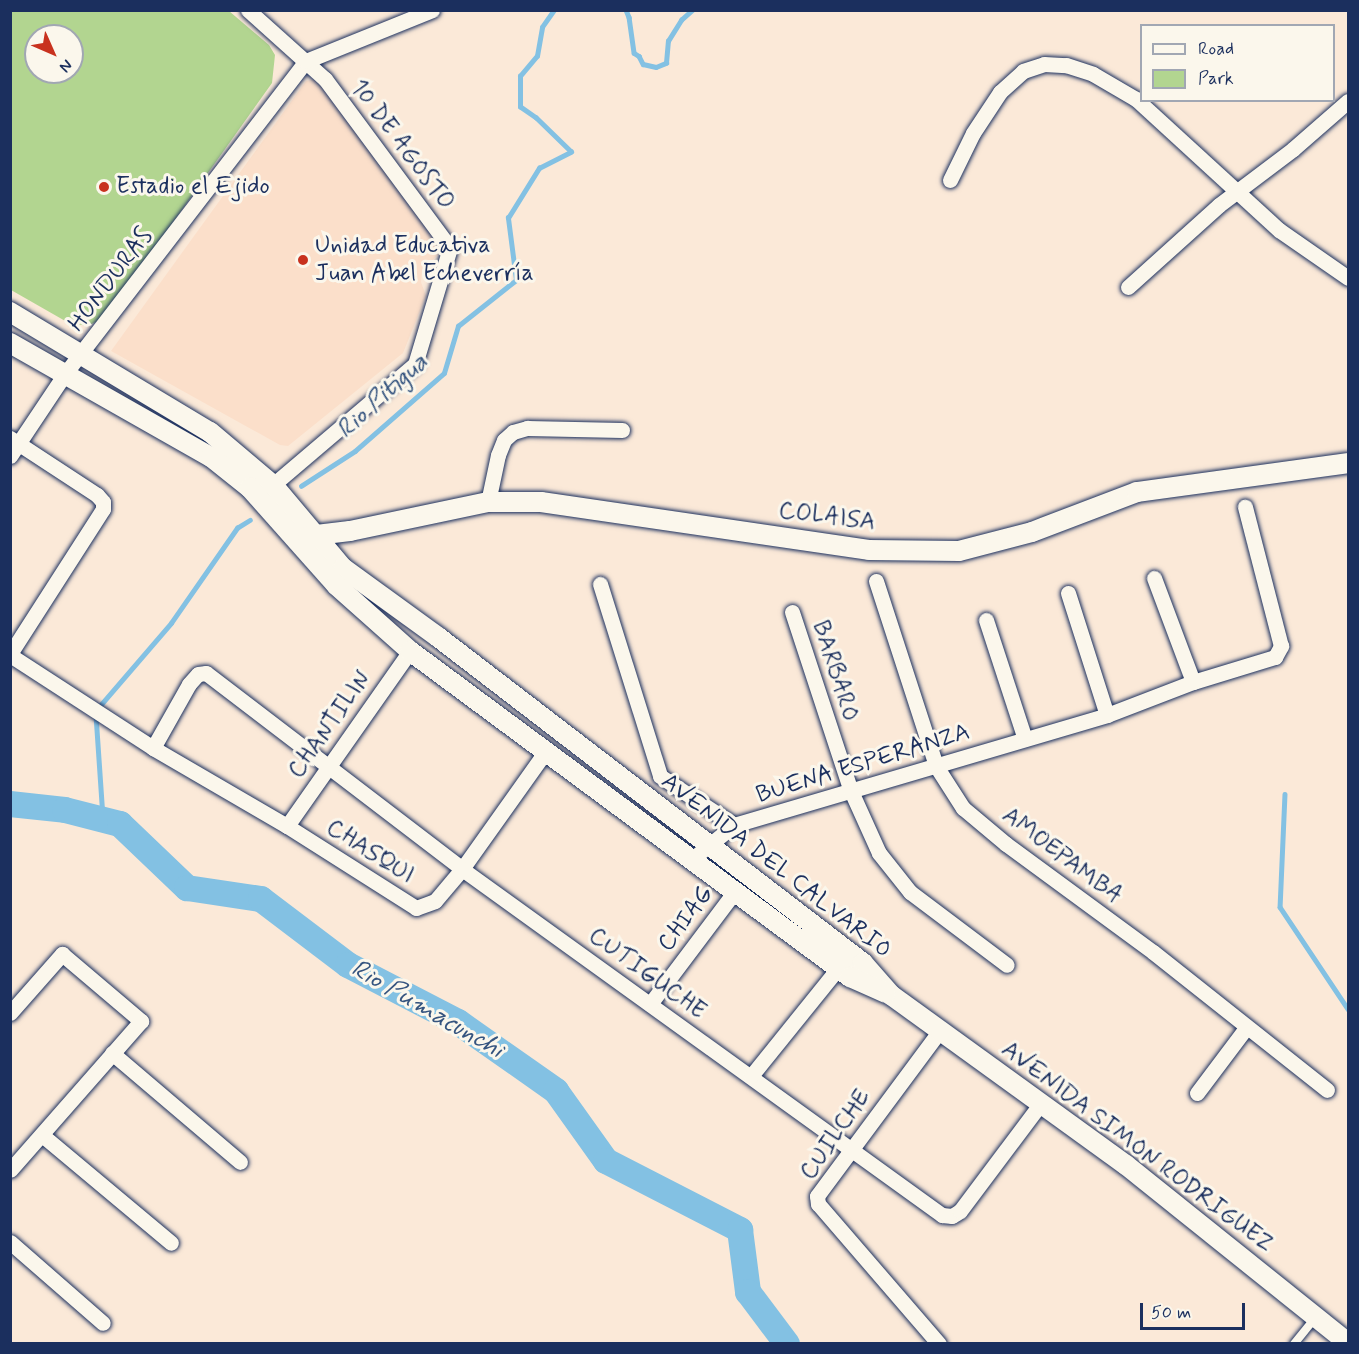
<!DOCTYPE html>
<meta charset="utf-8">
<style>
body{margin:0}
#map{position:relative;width:1359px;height:1354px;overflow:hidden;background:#fbe9d8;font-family:Mynerve,sans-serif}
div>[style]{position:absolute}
.built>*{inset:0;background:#fbdfca}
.green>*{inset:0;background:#b2d590}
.stream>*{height:4.5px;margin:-2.25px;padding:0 2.25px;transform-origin:2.25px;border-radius:2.25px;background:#83c1e3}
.river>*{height:26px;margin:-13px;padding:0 13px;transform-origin:13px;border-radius:13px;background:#83c1e3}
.roads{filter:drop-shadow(0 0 2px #1b2f5e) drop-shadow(0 0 2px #1b2f5e)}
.service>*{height:8px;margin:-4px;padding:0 4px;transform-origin:4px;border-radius:4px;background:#fbf7ec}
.minor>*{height:15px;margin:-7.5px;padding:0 7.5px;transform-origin:7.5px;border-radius:7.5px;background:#fbf7ec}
.tertiary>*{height:20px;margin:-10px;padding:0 10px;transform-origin:10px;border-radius:10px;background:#fbf7ec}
.dots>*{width:16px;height:16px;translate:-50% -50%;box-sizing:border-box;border:3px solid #fbf7ec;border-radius:50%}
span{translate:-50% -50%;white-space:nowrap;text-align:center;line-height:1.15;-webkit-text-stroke:6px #fbf7ec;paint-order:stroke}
.street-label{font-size:24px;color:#1b2f5e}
.poi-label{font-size:24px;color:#1b2f5e}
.left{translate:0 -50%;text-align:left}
.water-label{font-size:26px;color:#35547f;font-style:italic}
.frame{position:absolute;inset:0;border:12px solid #1b2f5e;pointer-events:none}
.legend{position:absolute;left:1140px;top:24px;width:195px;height:78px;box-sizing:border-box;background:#fbf7ec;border:2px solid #a1a7b3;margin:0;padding:8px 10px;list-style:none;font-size:18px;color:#1b2f5e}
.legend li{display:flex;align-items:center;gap:12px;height:30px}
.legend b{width:30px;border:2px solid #a1a7b3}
.north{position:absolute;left:24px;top:24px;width:60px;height:60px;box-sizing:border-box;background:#fbf7ec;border:2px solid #a1a7b3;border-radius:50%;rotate:135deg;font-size:16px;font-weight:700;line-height:24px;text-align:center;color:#1b2f5e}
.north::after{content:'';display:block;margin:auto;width:21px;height:27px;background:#c8321e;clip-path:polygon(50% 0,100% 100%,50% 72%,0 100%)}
.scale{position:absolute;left:1140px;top:1303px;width:105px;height:27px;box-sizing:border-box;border:3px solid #1b2f5e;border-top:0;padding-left:8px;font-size:18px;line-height:21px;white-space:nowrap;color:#1b2f5e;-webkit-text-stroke:4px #fbf7ec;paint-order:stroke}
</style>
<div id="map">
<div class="built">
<i style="clip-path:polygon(317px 79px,443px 250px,422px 270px,421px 282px,426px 296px,403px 353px,288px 446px,280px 445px,111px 351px,306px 81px)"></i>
</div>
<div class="green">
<i style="clip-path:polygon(evenodd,11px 11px,229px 11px,269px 45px,275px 55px,272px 83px,117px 301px,102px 319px,87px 326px,67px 322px,11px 290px,11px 11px,36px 36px,72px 36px,72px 72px,36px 72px,36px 36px)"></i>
</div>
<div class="stream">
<i style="left:626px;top:10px;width:8px;rotate:67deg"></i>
<i style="left:629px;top:17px;width:36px;rotate:82deg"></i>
<i style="left:634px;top:53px;width:6px;rotate:31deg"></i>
<i style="left:639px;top:56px;width:9px;rotate:63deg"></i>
<i style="left:643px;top:64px;width:13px;rotate:13deg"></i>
<i style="left:656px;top:67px;width:11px;rotate:-22deg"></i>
<i style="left:666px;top:63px;width:22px;rotate:-85deg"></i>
<i style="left:668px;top:41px;width:25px;rotate:-58deg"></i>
<i style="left:681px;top:20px;width:15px;rotate:-42deg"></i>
<i style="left:301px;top:486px;width:64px;rotate:-32.9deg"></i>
<i style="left:355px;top:451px;width:118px;rotate:-41.2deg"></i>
<i style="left:444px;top:373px;width:49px;rotate:-73.4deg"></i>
<i style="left:458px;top:326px;width:74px;rotate:-38.4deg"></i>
<i style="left:516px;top:280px;width:63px;rotate:-97.4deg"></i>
<i style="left:508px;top:218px;width:59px;rotate:-58.2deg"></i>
<i style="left:539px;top:168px;width:36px;rotate:-27deg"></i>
<i style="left:571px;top:152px;width:49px;rotate:-135.8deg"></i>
<i style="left:536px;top:118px;width:19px;rotate:-145deg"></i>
<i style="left:520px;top:107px;width:31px;rotate:-90deg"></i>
<i style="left:520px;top:76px;width:26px;rotate:-50deg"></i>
<i style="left:537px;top:56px;width:29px;rotate:-80deg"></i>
<i style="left:542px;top:27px;width:21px;rotate:-55deg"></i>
<i style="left:98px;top:708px;width:112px;rotate:-49.3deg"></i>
<i style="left:171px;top:623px;width:116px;rotate:-55.2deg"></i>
<i style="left:237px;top:528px;width:15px;rotate:-32deg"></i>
<i style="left:96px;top:715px;width:104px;rotate:86.1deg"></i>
<i style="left:1285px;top:794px;width:113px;rotate:92.5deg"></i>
<i style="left:1280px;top:907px;width:123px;rotate:56.3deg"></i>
</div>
<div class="river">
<i style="left:10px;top:804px;width:55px;rotate:6.2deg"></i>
<i style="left:65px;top:810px;width:57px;rotate:14.3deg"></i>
<i style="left:120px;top:824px;width:93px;rotate:43.7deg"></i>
<i style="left:187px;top:888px;width:75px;rotate:8.5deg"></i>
<i style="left:261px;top:899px;width:109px;rotate:37.2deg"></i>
<i style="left:348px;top:965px;width:124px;rotate:27.4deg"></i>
<i style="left:458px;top:1022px;width:120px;rotate:35.1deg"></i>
<i style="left:556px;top:1091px;width:86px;rotate:54.5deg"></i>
<i style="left:606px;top:1161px;width:151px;rotate:27.2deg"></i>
<i style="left:740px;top:1230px;width:63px;rotate:82.6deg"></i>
<i style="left:748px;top:1292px;width:65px;rotate:53.1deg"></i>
</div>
<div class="roads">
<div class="service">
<i style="left:1294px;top:1344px;width:33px;rotate:-51deg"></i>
</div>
<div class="minor">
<i style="left:248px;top:10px;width:103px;rotate:41.9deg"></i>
<i style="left:325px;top:79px;width:205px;rotate:53.5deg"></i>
<i style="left:447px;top:244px;width:7px;rotate:74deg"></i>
<i style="left:449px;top:251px;width:118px;rotate:106.7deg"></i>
<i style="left:415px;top:364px;width:187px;rotate:139.6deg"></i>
<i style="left:950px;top:180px;width:52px;rotate:-63.9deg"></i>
<i style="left:973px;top:133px;width:49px;rotate:-56.6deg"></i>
<i style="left:1000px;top:92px;width:31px;rotate:-42deg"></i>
<i style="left:1023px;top:71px;width:22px;rotate:-18deg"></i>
<i style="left:1044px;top:64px;width:22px;rotate:3deg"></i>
<i style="left:1066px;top:65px;width:28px;rotate:18deg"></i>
<i style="left:1093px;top:74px;width:50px;rotate:30.2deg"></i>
<i style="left:1136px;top:99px;width:194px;rotate:42.5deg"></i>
<i style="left:1279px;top:230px;width:84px;rotate:34.8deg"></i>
<i style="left:1128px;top:287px;width:122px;rotate:-42deg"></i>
<i style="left:1219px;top:205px;width:93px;rotate:-37.1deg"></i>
<i style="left:1293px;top:149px;width:73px;rotate:-41.1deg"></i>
<i style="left:10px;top:438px;width:104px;rotate:33.2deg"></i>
<i style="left:97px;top:495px;width:9px;rotate:49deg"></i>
<i style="left:103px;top:502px;width:7px;rotate:90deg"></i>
<i style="left:103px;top:509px;width:172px;rotate:122.7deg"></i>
<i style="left:10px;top:456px;width:97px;rotate:-56.3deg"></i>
<i style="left:64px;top:375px;width:396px;rotate:-52.4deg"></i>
<i style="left:306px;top:61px;width:136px;rotate:-22deg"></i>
<i style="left:488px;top:502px;width:48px;rotate:-78deg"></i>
<i style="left:498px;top:455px;width:16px;rotate:-68deg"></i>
<i style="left:504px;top:440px;width:12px;rotate:-42deg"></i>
<i style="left:513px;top:432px;width:15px;rotate:-16deg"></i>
<i style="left:527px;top:428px;width:95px;rotate:1.2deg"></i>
<i style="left:1154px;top:578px;width:111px;rotate:69.4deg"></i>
<i style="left:876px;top:581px;width:194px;rotate:72deg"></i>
<i style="left:936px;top:766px;width:50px;rotate:57.3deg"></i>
<i style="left:963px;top:808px;width:56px;rotate:39.9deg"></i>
<i style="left:1006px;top:844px;width:182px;rotate:36.3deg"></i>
<i style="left:1153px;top:952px;width:222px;rotate:38.4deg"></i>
<i style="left:600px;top:584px;width:201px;rotate:72.6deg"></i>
<i style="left:660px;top:776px;width:89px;rotate:33.5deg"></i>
<i style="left:734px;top:825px;width:389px;rotate:-16.4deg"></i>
<i style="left:1107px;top:715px;width:92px;rotate:-21deg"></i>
<i style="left:1193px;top:682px;width:86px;rotate:-17deg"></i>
<i style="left:1275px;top:657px;width:13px;rotate:-61deg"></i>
<i style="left:1281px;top:646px;width:144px;rotate:-104.5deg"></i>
<i style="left:1068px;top:593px;width:128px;rotate:72.3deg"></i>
<i style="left:792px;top:612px;width:188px;rotate:71.8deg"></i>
<i style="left:851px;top:791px;width:68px;rotate:65.7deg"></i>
<i style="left:879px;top:853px;width:50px;rotate:51.5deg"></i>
<i style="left:910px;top:892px;width:121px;rotate:37deg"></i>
<i style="left:986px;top:620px;width:125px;rotate:71.9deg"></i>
<i style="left:10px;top:655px;width:171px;rotate:33deg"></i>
<i style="left:153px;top:748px;width:155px;rotate:30.2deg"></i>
<i style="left:287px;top:826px;width:153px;rotate:32.4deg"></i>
<i style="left:416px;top:908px;width:20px;rotate:-20deg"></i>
<i style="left:435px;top:901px;width:42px;rotate:-49.8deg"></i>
<i style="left:462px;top:869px;width:145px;rotate:-54.6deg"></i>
<i style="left:153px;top:748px;width:73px;rotate:-60.6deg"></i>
<i style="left:189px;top:684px;width:13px;rotate:-48deg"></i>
<i style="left:198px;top:674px;width:8px;rotate:-7deg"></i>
<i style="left:206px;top:673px;width:322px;rotate:37.4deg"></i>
<i style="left:462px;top:869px;width:592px;rotate:35.79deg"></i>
<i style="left:942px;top:1215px;width:10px;rotate:6deg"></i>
<i style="left:952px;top:1216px;width:9px;rotate:-32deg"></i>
<i style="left:960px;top:1211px;width:135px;rotate:-53.1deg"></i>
<i style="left:287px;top:826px;width:214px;rotate:-54.9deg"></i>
<i style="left:692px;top:859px;width:54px;rotate:-39deg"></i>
<i style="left:650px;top:1004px;width:143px;rotate:-53deg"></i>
<i style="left:10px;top:1013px;width:79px;rotate:-48.6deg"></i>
<i style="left:62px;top:954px;width:104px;rotate:40.3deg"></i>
<i style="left:141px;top:1021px;width:198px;rotate:131.3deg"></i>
<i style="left:112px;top:1053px;width:168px;rotate:40.4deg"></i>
<i style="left:751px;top:1076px;width:139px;rotate:-51.1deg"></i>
<i style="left:1197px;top:1093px;width:81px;rotate:-53deg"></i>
<i style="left:42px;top:1135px;width:168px;rotate:39.9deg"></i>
<i style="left:10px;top:1242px;width:123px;rotate:41.1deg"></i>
<i style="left:939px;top:1344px;width:185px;rotate:-130.8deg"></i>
<i style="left:818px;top:1204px;width:8px;rotate:-97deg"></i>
<i style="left:817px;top:1196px;width:204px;rotate:-53.4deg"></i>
</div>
<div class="tertiary">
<i style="left:10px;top:312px;width:233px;rotate:31deg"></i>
<i style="left:210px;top:432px;width:82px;rotate:40.1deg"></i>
<i style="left:273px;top:485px;width:109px;rotate:49.9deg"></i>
<i style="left:343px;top:568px;width:117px;rotate:36deg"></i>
<i style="left:438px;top:637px;width:536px;rotate:37.49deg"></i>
<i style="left:863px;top:963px;width:43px;rotate:48.8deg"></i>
<i style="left:891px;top:995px;width:290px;rotate:35.9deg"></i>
<i style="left:1126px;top:1165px;width:285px;rotate:38.7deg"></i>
<i style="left:10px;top:343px;width:231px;rotate:29.6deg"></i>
<i style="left:211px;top:457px;width:50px;rotate:38.5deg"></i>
<i style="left:250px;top:488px;width:130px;rotate:48.4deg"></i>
<i style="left:336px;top:585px;width:99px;rotate:41.7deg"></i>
<i style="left:410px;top:651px;width:548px;rotate:36.54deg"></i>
<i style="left:850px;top:977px;width:39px;rotate:24deg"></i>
<i style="left:308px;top:536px;width:42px;rotate:-6.8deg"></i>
<i style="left:350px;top:531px;width:141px;rotate:-11.9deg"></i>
<i style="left:488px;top:502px;width:53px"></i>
<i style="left:541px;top:502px;width:331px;rotate:8.3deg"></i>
<i style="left:869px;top:550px;width:90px;rotate:0.6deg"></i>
<i style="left:959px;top:551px;width:75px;rotate:-14.6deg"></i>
<i style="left:1032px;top:532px;width:112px;rotate:-20.9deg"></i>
<i style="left:1137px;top:492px;width:213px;rotate:-7.8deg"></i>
</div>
</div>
<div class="dots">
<i style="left:104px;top:187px;background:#c8321e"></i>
<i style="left:303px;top:260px;background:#c8321e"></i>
</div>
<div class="street-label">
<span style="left:402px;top:145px;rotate:53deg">10 DE AGOSTO</span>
<span style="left:111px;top:280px;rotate:-53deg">HONDURAS</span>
<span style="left:827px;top:517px;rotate:7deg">COLAISA</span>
<span style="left:835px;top:671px;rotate:72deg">BARBARO</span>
<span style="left:330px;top:725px;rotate:-55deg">CHANTILIN</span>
<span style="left:863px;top:764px;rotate:-17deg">BUENA ESPERANZA</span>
<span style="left:370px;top:852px;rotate:32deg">CHASQUI</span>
<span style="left:1062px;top:856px;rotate:37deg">AMOEPAMBA</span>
<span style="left:776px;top:866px;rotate:38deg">AVENIDA DEL CALVARIO</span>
<span style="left:686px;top:919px;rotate:-53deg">CHIAG</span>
<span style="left:647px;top:974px;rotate:36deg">CUTIGUCHE</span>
<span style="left:836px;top:1135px;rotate:-55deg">CUILCHE</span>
<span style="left:1137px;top:1147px;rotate:37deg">AVENIDA SIMON RODRIGUEZ</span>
</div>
<div class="poi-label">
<span class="left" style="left:116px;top:187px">Estadio el Ejido</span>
<span class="left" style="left:315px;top:260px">Unidad Educativa<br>Juan Abel Echeverría</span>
</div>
<div class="water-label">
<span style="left:383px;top:397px;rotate:-42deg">Rio Pitigua</span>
<span style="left:427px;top:1010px;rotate:30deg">Rio Pumacunchi</span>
</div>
<div class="frame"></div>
<ul class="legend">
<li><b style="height:8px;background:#fbf7ec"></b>Road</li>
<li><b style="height:16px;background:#b2d590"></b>Park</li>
</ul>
<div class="north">N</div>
<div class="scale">50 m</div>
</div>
